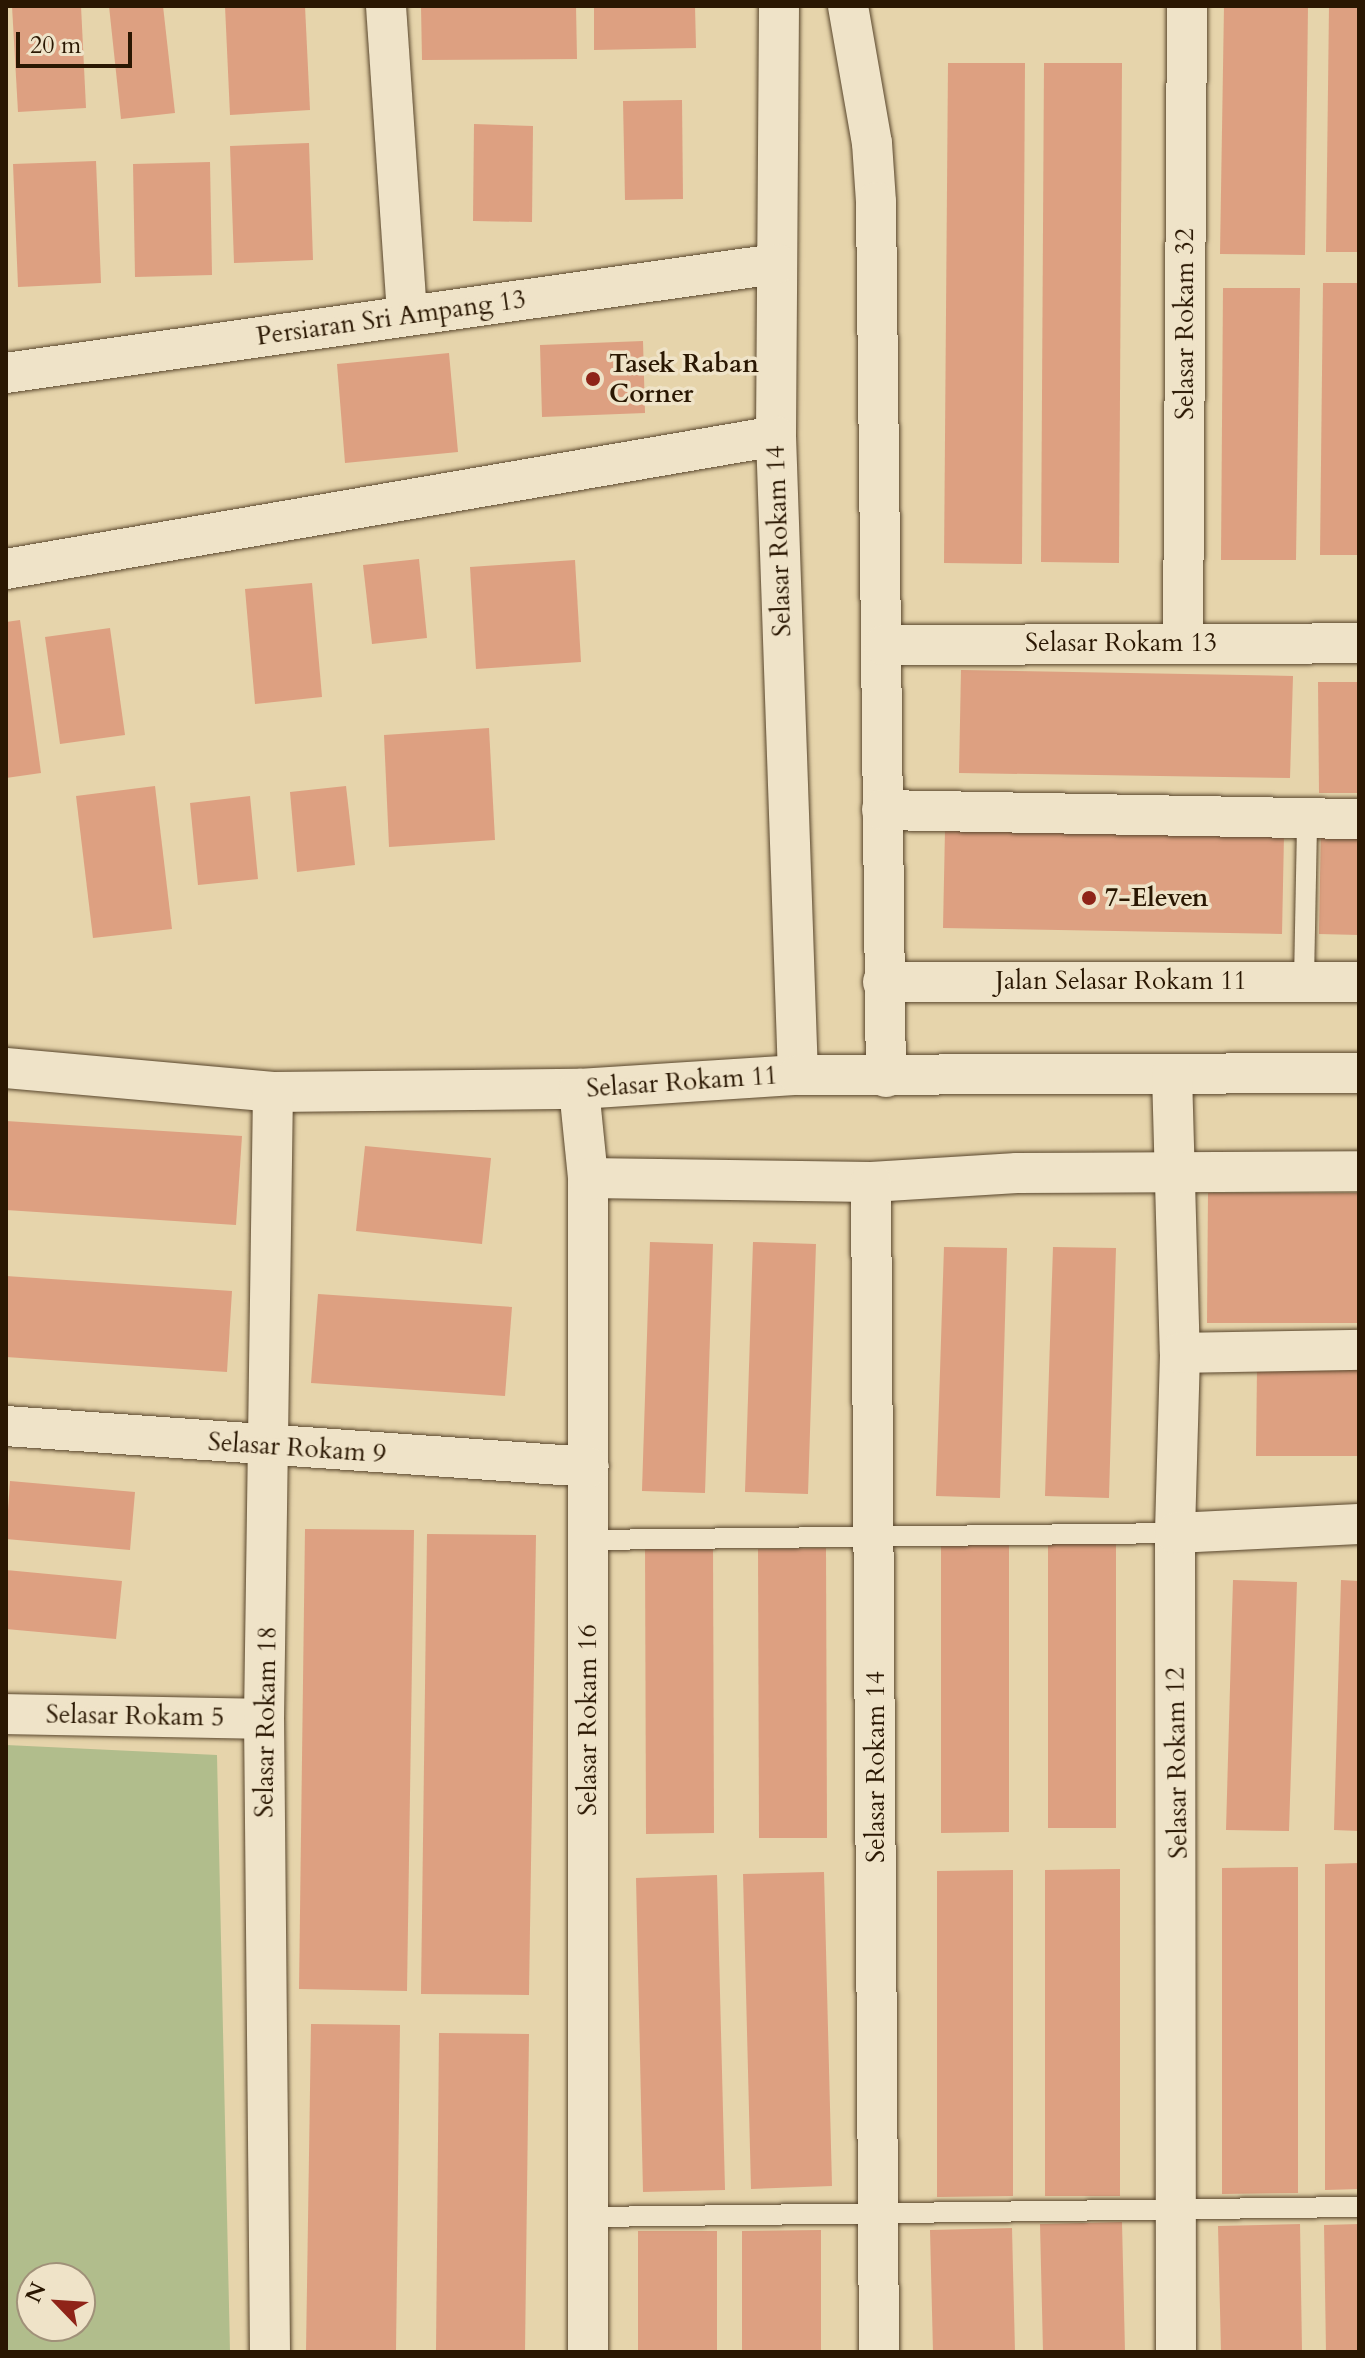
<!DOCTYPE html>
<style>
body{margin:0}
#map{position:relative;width:1365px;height:2358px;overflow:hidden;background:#e6d4ab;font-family:Cardo,serif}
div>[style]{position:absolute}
.green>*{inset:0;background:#b1bd8c}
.building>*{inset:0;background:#dda081}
.roads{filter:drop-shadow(0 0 2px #59462c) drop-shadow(0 0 2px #59462c)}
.lane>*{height:20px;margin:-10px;padding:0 10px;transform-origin:10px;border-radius:10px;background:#efe3c8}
.street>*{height:40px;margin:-20px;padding:0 20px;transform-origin:20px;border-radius:20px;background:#efe3c8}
.dots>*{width:22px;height:22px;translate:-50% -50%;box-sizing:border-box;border:4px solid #efe3c8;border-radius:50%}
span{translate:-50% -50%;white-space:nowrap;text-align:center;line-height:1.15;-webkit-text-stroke:7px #efe3c8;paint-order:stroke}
.street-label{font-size:26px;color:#2a1702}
.poi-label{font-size:26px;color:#2a1702;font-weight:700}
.left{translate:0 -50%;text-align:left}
.frame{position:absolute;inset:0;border:8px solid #2a1702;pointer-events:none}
.north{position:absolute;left:16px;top:2262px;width:80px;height:80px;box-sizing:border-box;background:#efe3c8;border:2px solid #a09179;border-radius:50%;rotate:295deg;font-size:22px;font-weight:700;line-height:32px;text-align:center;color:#2a1702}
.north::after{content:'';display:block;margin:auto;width:28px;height:36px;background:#8f2418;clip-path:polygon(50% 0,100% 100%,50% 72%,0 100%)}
.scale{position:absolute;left:16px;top:32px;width:116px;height:36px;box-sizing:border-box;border:4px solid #2a1702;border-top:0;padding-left:10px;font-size:24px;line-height:28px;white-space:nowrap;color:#2a1702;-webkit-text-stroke:6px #efe3c8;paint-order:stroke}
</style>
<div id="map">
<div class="green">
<i style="clip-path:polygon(evenodd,6px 1745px,217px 1755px,230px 2352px,6px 2352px,6px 1745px,32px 2278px,80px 2278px,80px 2326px,32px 2326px,32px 2278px)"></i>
</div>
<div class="building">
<i style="clip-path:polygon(12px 6px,81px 6px,86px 108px,18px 112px)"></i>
<i style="clip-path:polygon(109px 6px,163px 6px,175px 113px,121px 119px)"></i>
<i style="clip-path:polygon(225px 6px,305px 6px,310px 110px,230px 115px)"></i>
<i style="clip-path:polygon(421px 6px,576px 6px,577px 59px,422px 60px)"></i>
<i style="clip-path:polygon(594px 6px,695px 6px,696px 48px,594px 50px)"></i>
<i style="clip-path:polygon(1224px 6px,1308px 6px,1305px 255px,1220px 254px)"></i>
<i style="clip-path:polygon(1329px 6px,1359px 6px,1359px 252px,1326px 252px)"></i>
<i style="clip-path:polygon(948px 63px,1025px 63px,1022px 564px,944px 563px)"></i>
<i style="clip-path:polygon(1044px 63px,1122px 63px,1119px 563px,1041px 562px)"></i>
<i style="clip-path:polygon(682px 100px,683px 199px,625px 200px,623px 101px)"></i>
<i style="clip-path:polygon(474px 124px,533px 126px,532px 222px,473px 221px)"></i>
<i style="clip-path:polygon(309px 143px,313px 260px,234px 263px,230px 146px)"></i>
<i style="clip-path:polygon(96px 161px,101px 283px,18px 287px,13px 164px)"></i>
<i style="clip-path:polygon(210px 162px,212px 275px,135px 277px,133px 164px)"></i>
<i style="clip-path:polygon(1323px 283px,1359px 283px,1359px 555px,1320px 555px)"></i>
<i style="clip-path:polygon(1223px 288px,1300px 288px,1296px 560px,1221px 560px)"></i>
<i style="clip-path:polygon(643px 341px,645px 413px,542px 417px,540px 345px)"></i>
<i style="clip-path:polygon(449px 353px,458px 452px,345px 463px,337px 364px)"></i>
<i style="clip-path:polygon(419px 559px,427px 638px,372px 644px,363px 565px)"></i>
<i style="clip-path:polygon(575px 560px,581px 662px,476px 669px,470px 567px)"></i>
<i style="clip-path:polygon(312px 583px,322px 697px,255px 704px,245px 589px)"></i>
<i style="clip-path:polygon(20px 620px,41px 773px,6px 778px,6px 622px)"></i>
<i style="clip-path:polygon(110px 628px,125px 735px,60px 744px,45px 637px)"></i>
<i style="clip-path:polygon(961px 670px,1293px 676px,1290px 778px,959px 773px)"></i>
<i style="clip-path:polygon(1318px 682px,1359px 682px,1359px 793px,1319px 793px)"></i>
<i style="clip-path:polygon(489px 728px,495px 840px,389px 847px,384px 735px)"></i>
<i style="clip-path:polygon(155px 786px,172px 929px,93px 938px,76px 796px)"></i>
<i style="clip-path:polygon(346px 786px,355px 865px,297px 872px,290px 792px)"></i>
<i style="clip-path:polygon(250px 796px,258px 879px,198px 885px,190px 803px)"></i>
<i style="clip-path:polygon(1321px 828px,1359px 828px,1359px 935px,1319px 934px)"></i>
<i style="clip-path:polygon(945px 830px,1284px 835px,1282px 934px,943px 928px)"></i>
<i style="clip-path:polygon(6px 1121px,242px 1136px,236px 1225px,6px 1210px)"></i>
<i style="clip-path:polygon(365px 1146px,491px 1158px,482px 1244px,356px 1231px)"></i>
<i style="clip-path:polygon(1208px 1193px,1359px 1193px,1359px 1323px,1207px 1323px)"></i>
<i style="clip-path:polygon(650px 1242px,713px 1244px,705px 1493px,642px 1491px)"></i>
<i style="clip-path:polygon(753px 1242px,816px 1244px,808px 1494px,745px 1492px)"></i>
<i style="clip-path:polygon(944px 1247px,1007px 1248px,1000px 1498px,936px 1496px)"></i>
<i style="clip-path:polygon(1053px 1247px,1116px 1248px,1109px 1498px,1045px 1496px)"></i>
<i style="clip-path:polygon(6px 1276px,232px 1291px,227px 1372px,6px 1357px)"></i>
<i style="clip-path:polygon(318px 1294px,512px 1307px,505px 1396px,311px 1383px)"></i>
<i style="clip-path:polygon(1257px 1367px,1359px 1368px,1359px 1456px,1256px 1456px)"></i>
<i style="clip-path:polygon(10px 1481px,135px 1492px,130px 1550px,6px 1539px)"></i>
<i style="clip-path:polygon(305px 1529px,414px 1530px,407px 1991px,299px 1989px)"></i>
<i style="clip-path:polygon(427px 1534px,536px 1535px,529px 1995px,421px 1994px)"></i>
<i style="clip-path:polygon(1116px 1539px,1116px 1828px,1048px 1828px,1048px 1540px)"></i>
<i style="clip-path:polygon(941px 1543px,1009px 1543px,1009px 1832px,941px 1833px)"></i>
<i style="clip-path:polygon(645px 1545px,713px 1545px,714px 1833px,646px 1834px)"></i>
<i style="clip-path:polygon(826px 1548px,827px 1838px,759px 1838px,758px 1549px)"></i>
<i style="clip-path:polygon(6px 1570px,122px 1581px,116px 1639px,6px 1629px)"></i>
<i style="clip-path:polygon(1233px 1580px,1297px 1582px,1289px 1831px,1226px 1830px)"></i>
<i style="clip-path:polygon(1341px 1580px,1359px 1581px,1359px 1831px,1334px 1830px)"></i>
<i style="clip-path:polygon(1359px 1863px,1359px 2189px,1325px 2190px,1325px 1864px)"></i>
<i style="clip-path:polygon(1298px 1867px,1298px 2193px,1222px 2194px,1222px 1868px)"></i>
<i style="clip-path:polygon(1120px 1869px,1120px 2196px,1045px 2196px,1045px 1870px)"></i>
<i style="clip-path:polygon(1013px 1870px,1013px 2196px,937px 2197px,937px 1871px)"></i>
<i style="clip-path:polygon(824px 1872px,832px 2186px,751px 2189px,743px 1874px)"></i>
<i style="clip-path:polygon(717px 1875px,725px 2190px,643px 2192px,636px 1878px)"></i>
<i style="clip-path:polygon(311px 2024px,400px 2025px,396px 2352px,306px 2352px)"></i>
<i style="clip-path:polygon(439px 2033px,529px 2034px,525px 2352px,436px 2352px)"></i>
<i style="clip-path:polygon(1122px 2222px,1125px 2352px,1043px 2352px,1040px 2224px)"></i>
<i style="clip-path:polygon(1300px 2224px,1302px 2352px,1221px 2352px,1218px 2226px)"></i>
<i style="clip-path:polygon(1359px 2224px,1359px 2352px,1326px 2352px,1324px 2225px)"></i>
<i style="clip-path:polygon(1012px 2228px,1015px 2352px,933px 2352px,930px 2230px)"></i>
<i style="clip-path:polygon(821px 2230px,821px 2352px,742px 2352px,742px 2231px)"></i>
<i style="clip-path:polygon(638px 2231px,717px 2231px,717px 2352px,638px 2352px)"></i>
</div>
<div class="roads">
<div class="lane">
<i style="left:1304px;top:981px;width:161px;rotate:-88.9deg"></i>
<i style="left:589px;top:1540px;width:586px;rotate:-0.68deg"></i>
<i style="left:591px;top:2217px;width:768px;rotate:-0.75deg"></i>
</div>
<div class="street">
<i style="left:386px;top:6px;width:310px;rotate:86.1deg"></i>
<i style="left:779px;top:6px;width:430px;rotate:90.4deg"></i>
<i style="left:776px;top:436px;width:639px;rotate:88.03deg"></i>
<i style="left:848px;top:6px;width:139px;rotate:80.1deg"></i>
<i style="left:872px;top:143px;width:59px;rotate:86.1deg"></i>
<i style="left:876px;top:202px;width:875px;rotate:89.35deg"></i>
<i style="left:6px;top:373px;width:778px;rotate:-8.06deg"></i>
<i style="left:6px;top:569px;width:781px;rotate:-9.8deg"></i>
<i style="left:1183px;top:643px;width:637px;rotate:-89.64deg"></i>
<i style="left:884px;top:645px;width:475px;rotate:-0.2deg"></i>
<i style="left:882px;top:810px;width:477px;rotate:1.1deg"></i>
<i style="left:883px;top:982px;width:476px"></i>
<i style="left:6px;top:1068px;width:268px;rotate:5.1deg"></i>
<i style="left:273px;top:1092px;width:306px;rotate:-0.6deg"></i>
<i style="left:579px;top:1089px;width:219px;rotate:-3.7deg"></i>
<i style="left:798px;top:1075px;width:561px;rotate:-0.2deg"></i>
<i style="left:1172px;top:1074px;width:279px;rotate:88.4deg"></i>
<i style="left:1180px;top:1353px;width:180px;rotate:91.6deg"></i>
<i style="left:1175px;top:1533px;width:819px;rotate:89.93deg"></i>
<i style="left:579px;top:1089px;width:89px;rotate:84.2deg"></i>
<i style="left:588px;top:1178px;width:1174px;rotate:90deg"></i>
<i style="left:588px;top:1178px;width:283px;rotate:0.8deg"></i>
<i style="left:871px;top:1182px;width:146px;rotate:-3.5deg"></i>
<i style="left:1017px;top:1173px;width:342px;rotate:-0.3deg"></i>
<i style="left:871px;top:1182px;width:1170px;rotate:89.61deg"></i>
<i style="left:1180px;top:1353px;width:179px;rotate:-1deg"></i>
<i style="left:6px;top:1426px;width:584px;rotate:4.02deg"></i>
<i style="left:1175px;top:1533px;width:184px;rotate:-2.8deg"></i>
<i style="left:6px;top:1714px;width:258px;rotate:1.1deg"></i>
<i style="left:270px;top:2352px;width:633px;rotate:-90.54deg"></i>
<i style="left:264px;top:1719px;width:627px;rotate:-89.18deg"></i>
</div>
</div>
<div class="dots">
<i style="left:593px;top:379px;background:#8f2418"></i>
<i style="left:1089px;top:898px;background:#8f2418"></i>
</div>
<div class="street-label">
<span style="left:391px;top:318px;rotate:-8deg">Persiaran Sri Ampang 13</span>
<span style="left:1185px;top:324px;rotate:-90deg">Selasar Rokam 32</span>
<span style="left:779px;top:541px;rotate:-92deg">Selasar Rokam 14</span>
<span style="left:1121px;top:643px">Selasar Rokam 13</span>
<span style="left:1121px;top:981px">Jalan Selasar Rokam 11</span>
<span style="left:682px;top:1082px;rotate:-4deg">Selasar Rokam 11</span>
<span style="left:297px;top:1448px;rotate:4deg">Selasar Rokam 9</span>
<span style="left:135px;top:1716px;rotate:1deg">Selasar Rokam 5</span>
<span style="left:588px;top:1720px;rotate:-90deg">Selasar Rokam 16</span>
<span style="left:266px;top:1722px;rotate:-89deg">Selasar Rokam 18</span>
<span style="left:1177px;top:1763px;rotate:-91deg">Selasar Rokam 12</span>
<span style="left:876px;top:1767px;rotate:-90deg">Selasar Rokam 14</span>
</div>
<div class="poi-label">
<span class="left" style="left:609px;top:379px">Tasek Raban<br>Corner</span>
<span class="left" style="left:1105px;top:898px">7-Eleven</span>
</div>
<div class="frame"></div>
<div class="north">N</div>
<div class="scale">20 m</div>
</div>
